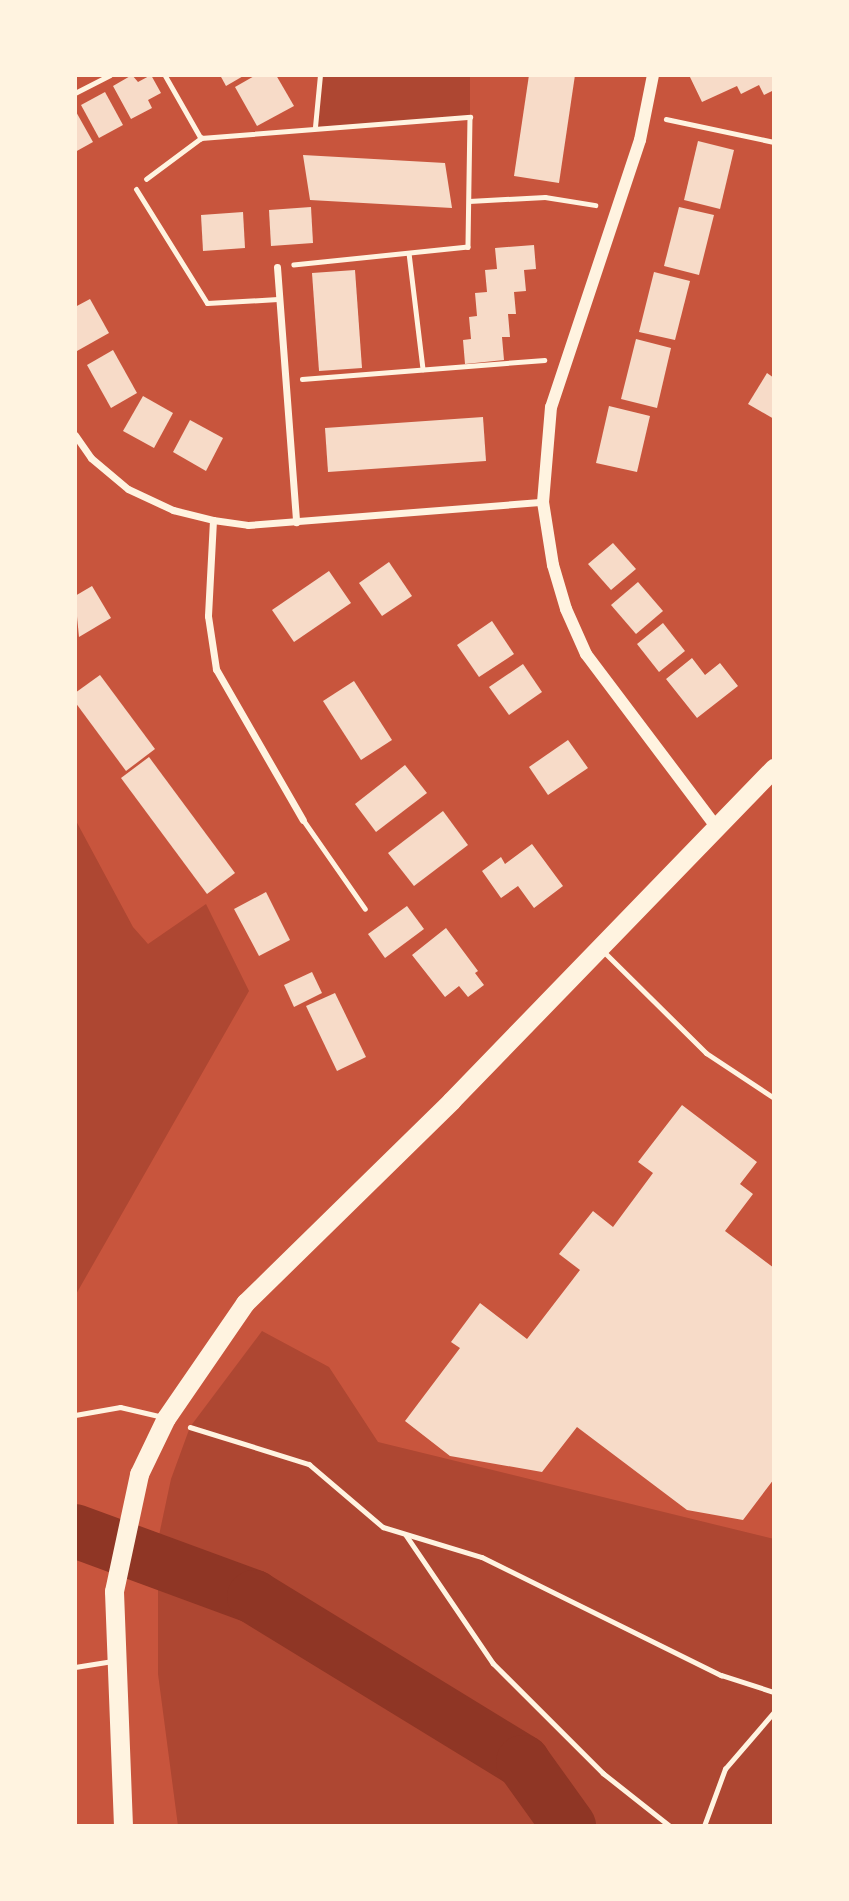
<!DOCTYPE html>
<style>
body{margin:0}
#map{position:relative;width:849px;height:1901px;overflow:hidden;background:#c8553d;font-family:Roboto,sans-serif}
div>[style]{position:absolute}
.green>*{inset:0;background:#ae4732}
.river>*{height:54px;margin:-27px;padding:0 27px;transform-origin:27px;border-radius:27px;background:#8f3625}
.building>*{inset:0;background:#f7dbc8}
.path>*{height:4.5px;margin:-2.25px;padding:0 2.25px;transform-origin:2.25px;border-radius:2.25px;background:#fff3e0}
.service>*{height:5px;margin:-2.5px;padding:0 2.5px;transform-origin:2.5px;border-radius:2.5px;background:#fff3e0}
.minor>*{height:7px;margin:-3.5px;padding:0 3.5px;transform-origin:3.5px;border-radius:3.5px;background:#fff3e0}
.tertiary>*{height:12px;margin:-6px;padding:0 6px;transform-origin:6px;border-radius:6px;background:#fff3e0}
.trunk>*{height:19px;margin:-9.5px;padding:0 9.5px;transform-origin:9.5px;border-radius:9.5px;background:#fff3e0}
span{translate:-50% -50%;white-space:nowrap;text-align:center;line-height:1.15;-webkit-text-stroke:7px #fff3e0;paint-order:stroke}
.frame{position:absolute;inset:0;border:77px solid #fff3e0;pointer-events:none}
</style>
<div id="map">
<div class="green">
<i style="clip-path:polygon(320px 75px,470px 75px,470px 117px,315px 127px)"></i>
<i style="clip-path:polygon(75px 819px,133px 927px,148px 944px,206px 904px,249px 991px,75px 1296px)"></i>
<i style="clip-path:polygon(262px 1331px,329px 1367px,378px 1442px,774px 1539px,774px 1826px,178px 1826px,158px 1674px,158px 1540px,171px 1479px,190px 1427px)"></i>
</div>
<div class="river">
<i style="left:75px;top:1531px;width:191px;rotate:20.2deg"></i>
<i style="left:254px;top:1597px;width:316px;rotate:31.5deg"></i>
<i style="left:523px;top:1762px;width:79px;rotate:54.3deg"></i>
</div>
<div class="building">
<i style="clip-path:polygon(132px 75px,138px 82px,151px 75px,161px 93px,148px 100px,152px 108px,131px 119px,113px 86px)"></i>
<i style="clip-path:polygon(220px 75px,245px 75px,226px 86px)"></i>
<i style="clip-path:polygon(256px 75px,276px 75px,294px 106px,257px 126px,235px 87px)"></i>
<i style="clip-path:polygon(529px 75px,575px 75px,559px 183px,514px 176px)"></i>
<i style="clip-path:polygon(689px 75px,774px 75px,774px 90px,764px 95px,759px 85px,741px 94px,737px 86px,702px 102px)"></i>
<i style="clip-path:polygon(105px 92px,123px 125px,99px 138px,81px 105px)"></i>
<i style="clip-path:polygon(75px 110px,93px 142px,75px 152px)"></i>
<i style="clip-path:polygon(698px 141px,734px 150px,720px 209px,684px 200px)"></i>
<i style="clip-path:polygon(303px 155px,445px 163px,452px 208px,310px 200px)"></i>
<i style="clip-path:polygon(311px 207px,313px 243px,271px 246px,269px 210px)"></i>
<i style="clip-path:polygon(679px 207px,714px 215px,699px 275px,664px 266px)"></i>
<i style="clip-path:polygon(243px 212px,245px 248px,203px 251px,201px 215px)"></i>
<i style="clip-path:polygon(534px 245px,536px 269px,524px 270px,526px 291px,514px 292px,516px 314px,508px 314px,510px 337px,502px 337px,504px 360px,465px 364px,463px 340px,471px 339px,469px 317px,477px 316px,475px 293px,487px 292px,485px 270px,497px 269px,495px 248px)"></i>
<i style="clip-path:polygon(355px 270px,362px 368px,319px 371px,312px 273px)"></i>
<i style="clip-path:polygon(654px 272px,690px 281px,675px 340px,639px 332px)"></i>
<i style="clip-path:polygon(90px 299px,109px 333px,77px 351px,75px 307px)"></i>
<i style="clip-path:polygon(636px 339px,671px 348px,657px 408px,621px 399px)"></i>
<i style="clip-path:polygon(113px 350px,137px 393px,111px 408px,87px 365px)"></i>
<i style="clip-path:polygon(767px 373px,774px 378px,774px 419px,748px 404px)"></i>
<i style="clip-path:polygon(143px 396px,173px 413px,154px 448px,123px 431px)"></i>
<i style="clip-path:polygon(609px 406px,650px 416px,637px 472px,596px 463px)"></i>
<i style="clip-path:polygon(483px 417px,486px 461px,328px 472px,325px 428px)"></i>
<i style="clip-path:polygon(190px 420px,223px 438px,206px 471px,173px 452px)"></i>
<i style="clip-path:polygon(613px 543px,636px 569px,611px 590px,588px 564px)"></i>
<i style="clip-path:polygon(389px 562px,412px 596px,382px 616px,359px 583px)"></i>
<i style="clip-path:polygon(329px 571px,351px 603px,294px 642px,272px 610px)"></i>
<i style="clip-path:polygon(638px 582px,663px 611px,636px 634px,611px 605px)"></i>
<i style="clip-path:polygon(92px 586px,111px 618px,79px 637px,75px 596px)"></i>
<i style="clip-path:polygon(492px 621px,514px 654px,479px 677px,457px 645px)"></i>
<i style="clip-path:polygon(663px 623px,685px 651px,659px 672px,637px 644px)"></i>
<i style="clip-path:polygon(692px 658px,705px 675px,720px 663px,738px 686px,697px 718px,666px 679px)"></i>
<i style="clip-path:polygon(523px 664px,542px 692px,509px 715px,489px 687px)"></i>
<i style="clip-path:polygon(100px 675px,155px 749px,126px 771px,75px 702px,75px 693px)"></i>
<i style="clip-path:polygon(354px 681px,392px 740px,361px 760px,323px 701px)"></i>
<i style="clip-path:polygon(568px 740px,588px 768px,548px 795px,529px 767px)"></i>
<i style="clip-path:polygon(149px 757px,235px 873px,207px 894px,121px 778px)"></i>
<i style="clip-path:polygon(405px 765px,427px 793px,376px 832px,355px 804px)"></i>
<i style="clip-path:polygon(443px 811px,468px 845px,414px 886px,388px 853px)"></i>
<i style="clip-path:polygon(532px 844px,563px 886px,534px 908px,518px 886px,501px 898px,482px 871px,501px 857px,505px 864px)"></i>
<i style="clip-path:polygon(266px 892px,290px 940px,259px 956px,234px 909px)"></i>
<i style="clip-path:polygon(407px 906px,424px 929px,385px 958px,368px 934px)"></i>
<i style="clip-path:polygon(446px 928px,478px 971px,475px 973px,484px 985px,468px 997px,459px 986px,445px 997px,412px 955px)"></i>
<i style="clip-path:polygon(312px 972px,322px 993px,294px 1007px,284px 985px)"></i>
<i style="clip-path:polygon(335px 993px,366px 1057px,337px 1071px,306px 1006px)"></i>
<i style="clip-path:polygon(682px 1105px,757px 1162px,740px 1184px,753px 1194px,725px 1231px,774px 1268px,774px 1479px,743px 1520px,687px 1510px,577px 1427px,542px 1472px,450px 1456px,405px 1421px,460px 1348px,451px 1342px,480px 1303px,527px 1339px,580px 1270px,559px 1254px,593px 1211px,613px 1227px,653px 1173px,638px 1162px)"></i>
</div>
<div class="path">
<i style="left:165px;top:75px;width:73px;rotate:60.3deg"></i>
<i style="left:201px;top:138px;width:270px;rotate:-4.5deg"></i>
<i style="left:470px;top:117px;width:130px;rotate:90.9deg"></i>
<i style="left:468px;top:247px;width:175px;rotate:174.1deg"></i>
<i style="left:75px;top:93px;width:39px;rotate:-27deg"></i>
<i style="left:666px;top:119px;width:110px;rotate:12deg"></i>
<i style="left:315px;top:127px;width:52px;rotate:-84.5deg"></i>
<i style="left:146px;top:179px;width:69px;rotate:-36.7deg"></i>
<i style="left:469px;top:201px;width:76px;rotate:-3deg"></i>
<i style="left:545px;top:197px;width:51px;rotate:9.1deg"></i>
<i style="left:409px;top:253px;width:117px;rotate:83.1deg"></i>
<i style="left:302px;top:379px;width:243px;rotate:-4.5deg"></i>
<i style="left:190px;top:1427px;width:125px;rotate:17.3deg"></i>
<i style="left:309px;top:1464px;width:97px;rotate:40.4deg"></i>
<i style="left:383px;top:1527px;width:103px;rotate:16.9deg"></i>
<i style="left:482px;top:1557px;width:267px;rotate:26.3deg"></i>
<i style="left:721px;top:1675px;width:56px;rotate:17.8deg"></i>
<i style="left:406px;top:1535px;width:155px;rotate:55.8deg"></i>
<i style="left:493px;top:1663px;width:156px;rotate:45deg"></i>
<i style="left:603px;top:1773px;width:85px;rotate:38.3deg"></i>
<i style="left:704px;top:1826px;width:61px;rotate:-69.8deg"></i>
<i style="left:725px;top:1769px;width:75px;rotate:-49.3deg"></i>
</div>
<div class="service">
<i style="left:136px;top:189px;width:134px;rotate:58.1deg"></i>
<i style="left:207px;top:303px;width:71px;rotate:-3.2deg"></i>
<i style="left:303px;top:820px;width:108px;rotate:55.1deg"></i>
<i style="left:603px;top:951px;width:145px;rotate:44.7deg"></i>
<i style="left:706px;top:1053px;width:82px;rotate:33.5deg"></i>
<i style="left:75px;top:1415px;width:46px;rotate:-10.1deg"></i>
<i style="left:120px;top:1407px;width:44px;rotate:13.1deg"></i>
<i style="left:75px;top:1667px;width:38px;rotate:-9deg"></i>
</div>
<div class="minor">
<i style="left:277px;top:267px;width:256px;rotate:85.7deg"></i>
<i style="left:75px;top:435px;width:28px;rotate:55deg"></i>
<i style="left:91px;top:458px;width:48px;rotate:40deg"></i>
<i style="left:128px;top:489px;width:50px;rotate:25deg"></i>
<i style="left:173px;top:510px;width:41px;rotate:14deg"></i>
<i style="left:213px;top:520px;width:35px;rotate:8deg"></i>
<i style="left:248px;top:525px;width:296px;rotate:-4.5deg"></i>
<i style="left:213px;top:520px;width:96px;rotate:93deg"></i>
<i style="left:208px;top:616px;width:54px;rotate:81.4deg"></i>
<i style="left:216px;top:669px;width:174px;rotate:60.1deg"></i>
</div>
<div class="tertiary">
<i style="left:653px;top:75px;width:66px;rotate:101.3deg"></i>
<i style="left:640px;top:140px;width:281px;rotate:108.4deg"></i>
<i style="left:551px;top:407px;width:95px;rotate:94.8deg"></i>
<i style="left:543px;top:502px;width:64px;rotate:81deg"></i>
<i style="left:553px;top:565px;width:46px;rotate:73.5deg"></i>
<i style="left:566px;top:609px;width:49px;rotate:66deg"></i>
<i style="left:586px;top:654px;width:218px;rotate:53deg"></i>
</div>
<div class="trunk">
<i style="left:123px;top:1826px;width:235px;rotate:-92.2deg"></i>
<i style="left:114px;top:1591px;width:120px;rotate:-77.9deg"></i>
<i style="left:139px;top:1474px;width:62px;rotate:-64.3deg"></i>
<i style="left:166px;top:1418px;width:140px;rotate:-55.5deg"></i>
<i style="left:245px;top:1303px;width:289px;rotate:-44.4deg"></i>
<i style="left:451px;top:1101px;width:464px;rotate:-45.9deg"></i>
</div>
<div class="frame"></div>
</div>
